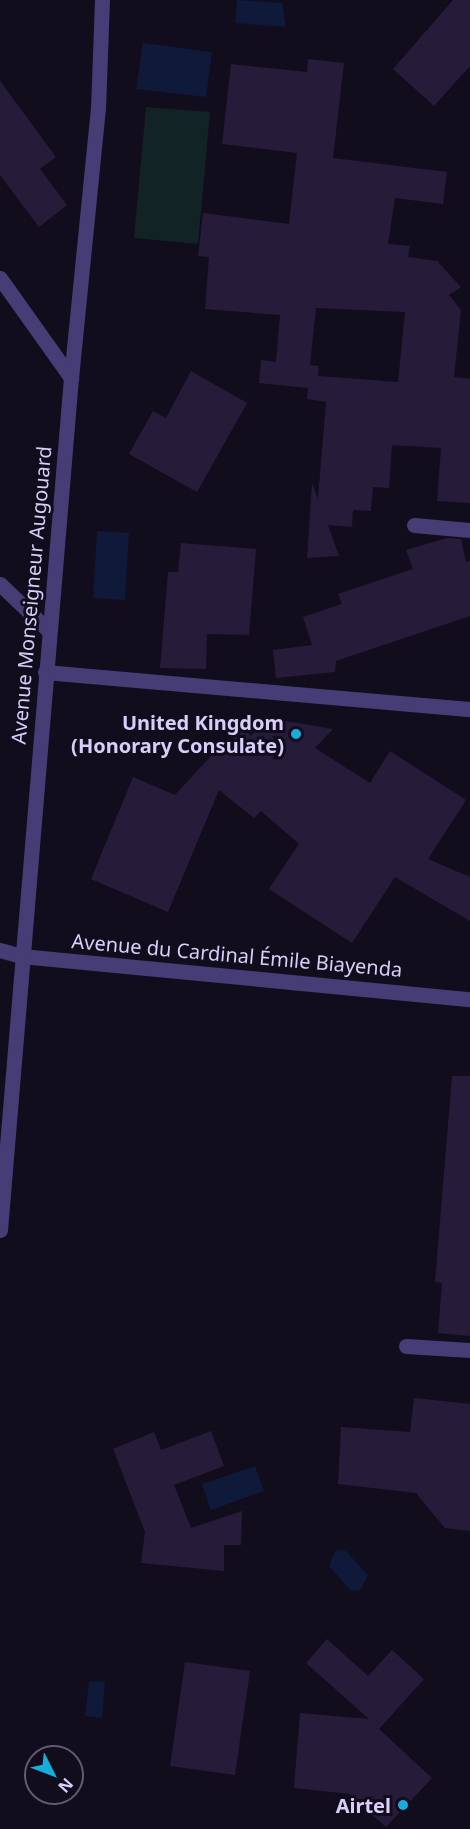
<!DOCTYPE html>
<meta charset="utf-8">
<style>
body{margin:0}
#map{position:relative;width:470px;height:1829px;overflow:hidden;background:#120d1c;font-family:"Noto Sans",sans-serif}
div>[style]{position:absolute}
.green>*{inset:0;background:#112325}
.water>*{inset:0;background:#0f1939}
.building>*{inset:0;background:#261c3a}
.minor>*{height:15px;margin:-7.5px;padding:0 7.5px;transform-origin:7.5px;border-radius:7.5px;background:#473d76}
.dots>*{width:16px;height:16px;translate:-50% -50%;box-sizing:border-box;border:3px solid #120d1c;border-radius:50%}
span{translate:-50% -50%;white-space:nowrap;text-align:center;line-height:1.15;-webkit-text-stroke:6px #120d1c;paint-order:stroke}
.street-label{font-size:20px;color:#d9cdf9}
.poi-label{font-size:20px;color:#d9cdf9;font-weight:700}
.right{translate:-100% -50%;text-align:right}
.north{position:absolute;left:24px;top:1745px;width:60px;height:60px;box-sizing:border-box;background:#120d1c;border:2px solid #625a74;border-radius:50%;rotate:132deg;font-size:16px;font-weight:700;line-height:24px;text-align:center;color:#d9cdf9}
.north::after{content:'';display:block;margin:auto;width:21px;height:27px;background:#18acdb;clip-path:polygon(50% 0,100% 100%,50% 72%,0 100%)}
</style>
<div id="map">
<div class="green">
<i style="clip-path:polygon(146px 107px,210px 112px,198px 244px,134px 238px)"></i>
</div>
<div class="water">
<i style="clip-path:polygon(237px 0,282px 3px,286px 27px,235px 23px)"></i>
<i style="clip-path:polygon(143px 43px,212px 52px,206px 97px,136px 89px)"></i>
<i style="clip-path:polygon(97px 531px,129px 533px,125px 600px,93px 598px)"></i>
<i style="clip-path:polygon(255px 1466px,264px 1491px,211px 1510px,202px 1484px)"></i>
<i style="clip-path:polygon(336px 1550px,346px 1551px,368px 1575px,360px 1591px,350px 1590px,329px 1566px)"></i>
<i style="clip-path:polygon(89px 1681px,105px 1682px,102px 1718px,85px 1716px)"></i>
</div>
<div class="building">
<i style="clip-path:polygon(453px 0,470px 0,470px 66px,434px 106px,393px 69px)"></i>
<i style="clip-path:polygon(evenodd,308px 59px,344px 63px,333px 158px,447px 172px,443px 204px,395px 198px,388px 244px,410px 246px,408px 257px,437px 261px,461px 287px,449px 295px,461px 310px,454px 377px,470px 379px,470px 503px,437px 501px,441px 448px,392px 445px,389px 488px,373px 487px,371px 511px,353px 510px,352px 527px,328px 525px,339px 556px,307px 558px,312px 483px,318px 499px,326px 402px,307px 399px,308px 388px,259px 383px,261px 360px,276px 362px,280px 315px,205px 309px,209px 257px,198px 256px,203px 213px,289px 224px,297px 153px,222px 144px,231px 64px,307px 72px,308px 59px,316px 308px,405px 312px,398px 382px,318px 376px,319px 366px,310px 365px,316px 308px)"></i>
<i style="clip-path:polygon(0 81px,56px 157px,40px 169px,67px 205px,39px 227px,0 175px)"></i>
<i style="clip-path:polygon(191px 371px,247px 403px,197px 492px,129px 454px,153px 411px,166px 418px)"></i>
<i style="clip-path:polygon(447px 538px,461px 539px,466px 562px,470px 561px,470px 616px,336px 661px,335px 672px,276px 678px,273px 650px,312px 645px,303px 617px,342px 604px,338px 594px,413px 569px,406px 550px)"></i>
<i style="clip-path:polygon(181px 543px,256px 549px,249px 635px,207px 634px,206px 669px,160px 668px,168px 572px,178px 572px)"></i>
<i style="clip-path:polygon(268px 718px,333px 729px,315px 748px,370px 783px,390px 751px,466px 800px,428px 859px,470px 877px,470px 921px,395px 877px,352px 943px,269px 889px,299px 844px,261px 811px,254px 818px,219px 790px,168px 912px,91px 879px,133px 777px,175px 795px,221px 745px,225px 748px,243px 728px,251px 736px)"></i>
<i style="clip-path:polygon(452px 1076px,470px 1076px,470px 1336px,438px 1333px,442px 1283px,435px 1282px)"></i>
<i style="clip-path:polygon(414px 1398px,470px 1404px,470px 1531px,445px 1528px,416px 1493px,338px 1484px,341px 1427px,410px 1432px)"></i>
<i style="clip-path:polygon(211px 1431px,224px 1466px,174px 1485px,191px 1528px,242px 1511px,241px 1545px,224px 1545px,224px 1571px,141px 1563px,145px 1532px,113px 1449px,154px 1432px,161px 1450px)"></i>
<i style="clip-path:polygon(327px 1639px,368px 1676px,392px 1650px,424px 1679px,379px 1729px,432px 1778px,386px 1827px,350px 1794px,294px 1788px,300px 1713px,369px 1719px,306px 1663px)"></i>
<i style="clip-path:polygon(185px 1662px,250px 1671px,235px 1775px,170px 1766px)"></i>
</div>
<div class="minor">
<i style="left:0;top:278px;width:123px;rotate:54.6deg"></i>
<i style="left:414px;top:525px;width:56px;rotate:5.1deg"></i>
<i style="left:0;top:584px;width:68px;rotate:43.8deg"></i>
<i style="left:45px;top:672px;width:427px;rotate:5deg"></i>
<i style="left:0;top:950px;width:22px;rotate:16deg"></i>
<i style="left:21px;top:956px;width:451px;rotate:5.5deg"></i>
<i style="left:0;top:1230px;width:855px;rotate:-85.24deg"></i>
<i style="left:71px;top:378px;width:270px;rotate:-84.3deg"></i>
<i style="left:98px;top:109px;width:109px;rotate:-87.9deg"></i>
<i style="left:406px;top:1346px;width:64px;rotate:3.6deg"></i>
</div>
<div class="dots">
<i style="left:296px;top:734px;background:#18acdb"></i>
<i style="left:403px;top:1805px;background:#18acdb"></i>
</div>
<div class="street-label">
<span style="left:31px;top:595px;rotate:-85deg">Avenue Monseigneur Augouard</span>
<span style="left:237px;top:955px;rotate:5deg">Avenue du Cardinal Émile Biayenda</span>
</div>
<div class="poi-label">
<span class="right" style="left:284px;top:734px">United Kingdom<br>(Honorary Consulate)</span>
<span class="right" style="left:391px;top:1805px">Airtel</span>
</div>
<div class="north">N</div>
</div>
